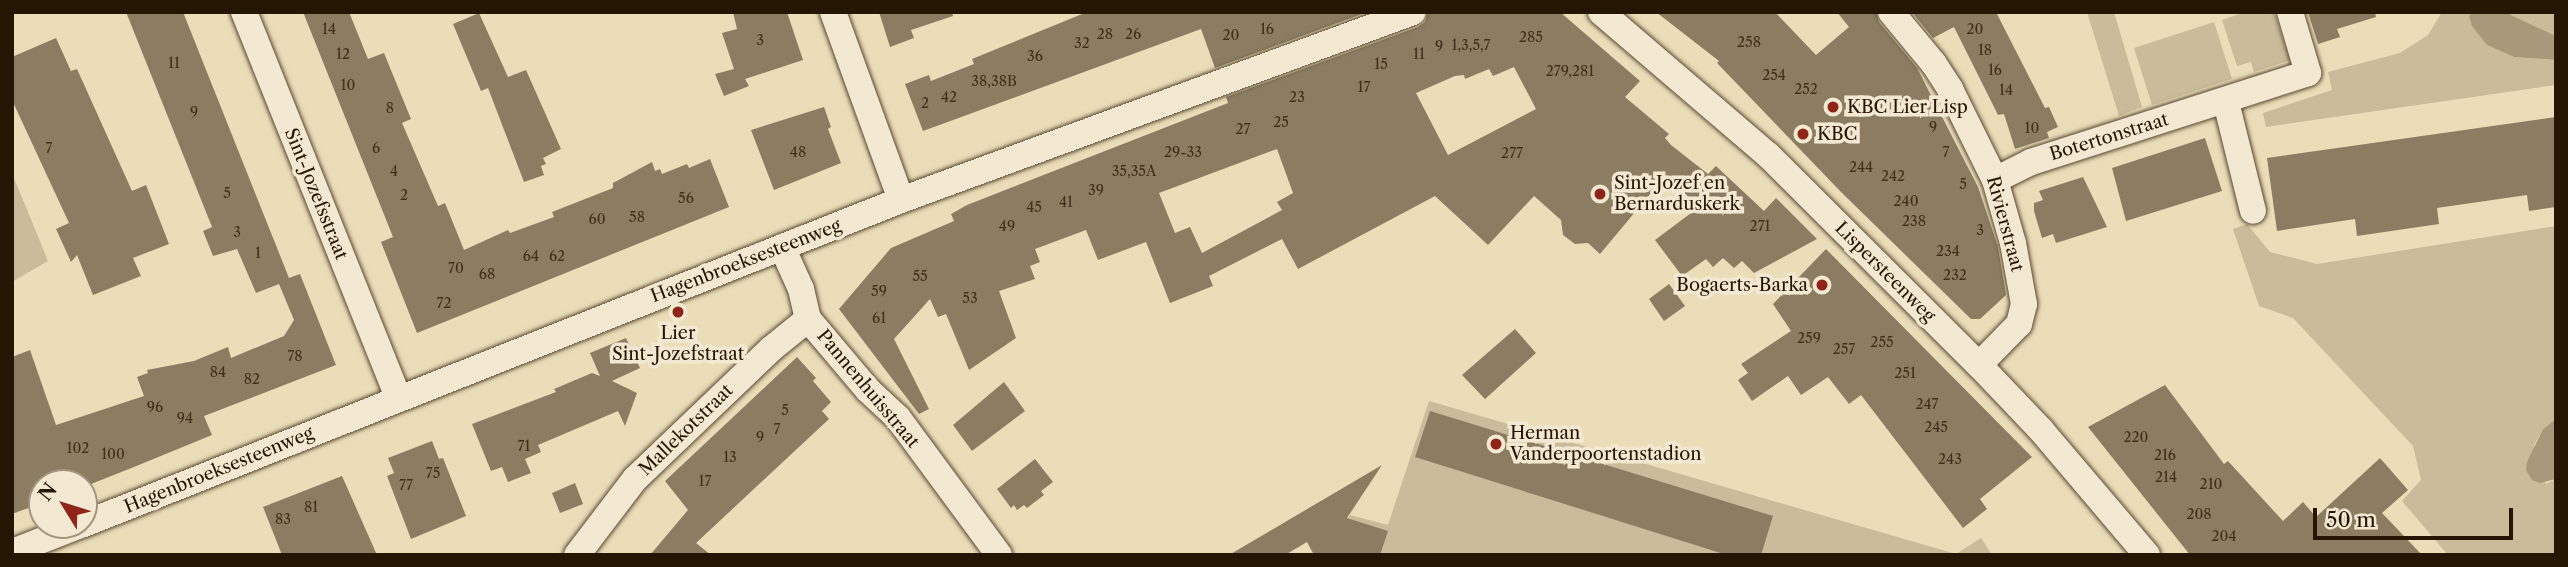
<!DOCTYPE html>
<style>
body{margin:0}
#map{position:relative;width:2568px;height:567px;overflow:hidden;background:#ecddb9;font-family:"Libre Caslon Text",serif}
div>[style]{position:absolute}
.green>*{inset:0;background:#cabb9a}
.water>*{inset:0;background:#a8997b}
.building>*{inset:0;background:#8c7d62}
.roads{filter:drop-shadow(0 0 2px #574830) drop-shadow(0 0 2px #574830)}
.minor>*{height:26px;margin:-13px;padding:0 13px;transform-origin:13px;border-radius:13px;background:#f3e9d2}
.dots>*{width:19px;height:19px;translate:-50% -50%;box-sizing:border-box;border:4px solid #f3e9d2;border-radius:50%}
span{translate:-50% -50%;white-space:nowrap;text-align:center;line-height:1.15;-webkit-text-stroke:7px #f3e9d2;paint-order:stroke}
.number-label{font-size:14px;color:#3f301b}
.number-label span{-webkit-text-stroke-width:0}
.poi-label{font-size:18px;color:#251603}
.left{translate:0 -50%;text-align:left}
.right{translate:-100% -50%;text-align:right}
.street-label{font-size:18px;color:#251603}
.frame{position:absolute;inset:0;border:14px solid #251603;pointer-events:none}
.north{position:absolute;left:28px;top:469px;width:70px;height:70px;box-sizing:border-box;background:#f3e9d2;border:2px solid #a1957f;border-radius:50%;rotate:308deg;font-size:19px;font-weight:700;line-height:28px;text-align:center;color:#251603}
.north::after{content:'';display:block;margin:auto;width:24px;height:32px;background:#8f2418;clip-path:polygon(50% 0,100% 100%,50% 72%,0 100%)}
.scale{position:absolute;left:2313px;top:508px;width:200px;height:32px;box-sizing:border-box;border:4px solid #251603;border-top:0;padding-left:9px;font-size:21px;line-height:24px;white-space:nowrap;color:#251603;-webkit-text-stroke:5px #f3e9d2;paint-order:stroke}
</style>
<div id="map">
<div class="green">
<i style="clip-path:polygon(2087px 12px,2114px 12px,2142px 107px,2119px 116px)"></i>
<i style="clip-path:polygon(2245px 12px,2274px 12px,2290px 60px,2254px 72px,2251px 62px,2237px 66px,2222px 20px)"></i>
<i style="clip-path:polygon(2442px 12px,2472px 12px,2469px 16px,2487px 45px,2514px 57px,2556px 60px,2556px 85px,2266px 127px,2263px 113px,2332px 90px,2328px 72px,2400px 53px,2428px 35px)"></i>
<i style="clip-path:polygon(2505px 12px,2556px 12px,2556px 36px,2516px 17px)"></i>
<i style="clip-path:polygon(2214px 22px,2232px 79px,2152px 105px,2134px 48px)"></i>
<i style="clip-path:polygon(12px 173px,48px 261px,12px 282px)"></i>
<i style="clip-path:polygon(2247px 224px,2270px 252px,2317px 264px,2556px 226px,2556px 419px,2543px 429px,2534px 445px,2546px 484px,2556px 479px,2556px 555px,2448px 555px,2402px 501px,2421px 480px,2413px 446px,2293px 318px,2259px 306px,2233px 229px)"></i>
<i style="clip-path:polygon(1429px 401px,1956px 554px,1981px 538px,1992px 555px,1328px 555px,1350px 515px,1388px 525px)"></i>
</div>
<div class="water">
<i style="clip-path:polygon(2472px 12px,2505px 12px,2556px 36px,2556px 60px,2514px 57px,2487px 45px,2472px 26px,2469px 16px)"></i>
<i style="clip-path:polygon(2556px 419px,2556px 479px,2540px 483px,2532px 480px,2526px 470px,2527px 462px,2543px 429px)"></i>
</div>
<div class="building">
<i style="clip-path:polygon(126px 12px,183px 12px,289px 278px,300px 274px,336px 365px,204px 416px,212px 435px,134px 467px,86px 486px,85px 483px,42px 483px,42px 503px,12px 514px,12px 357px,30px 350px,56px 425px,144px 396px,137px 377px,148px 373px,147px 370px,194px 361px,228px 347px,231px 358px,284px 336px,294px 320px,279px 284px,256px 293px,237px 249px,213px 256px,203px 231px,212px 227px)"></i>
<i style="clip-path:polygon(303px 12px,349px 12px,368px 59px,384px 53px,411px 119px,402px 123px,438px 206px,445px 203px,464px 250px,508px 230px,510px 233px,554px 217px,552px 212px,613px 188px,613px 183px,652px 162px,655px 171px,660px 169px,662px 174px,687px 164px,689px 168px,710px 159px,729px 207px,417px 333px,381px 242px,393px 237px)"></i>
<i style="clip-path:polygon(733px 12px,787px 12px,803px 60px,745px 79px,749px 86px,724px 96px,715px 74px,734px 69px,722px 33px,737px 29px)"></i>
<i style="clip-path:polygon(879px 12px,952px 12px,953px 16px,911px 30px,914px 38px,890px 47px)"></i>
<i style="clip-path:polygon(1087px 12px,1367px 12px,1215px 68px,1201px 29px,923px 131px,905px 84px,929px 75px,931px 81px,974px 64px,972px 59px)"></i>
<i style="clip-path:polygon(evenodd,1428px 12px,1560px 12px,1640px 81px,1625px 97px,1669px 134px,1665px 138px,1671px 145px,1708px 174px,1716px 166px,1764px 211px,1776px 198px,1817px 239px,1754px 273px,1742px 261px,1734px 268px,1723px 258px,1713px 267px,1706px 259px,1682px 276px,1655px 240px,1699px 207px,1666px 175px,1600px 254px,1588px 243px,1575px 244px,1563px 235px,1561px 220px,1534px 196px,1488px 245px,1435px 196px,1298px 269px,1282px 239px,1209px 276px,1213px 286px,1170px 303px,1146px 242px,1098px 260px,1086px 230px,1035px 249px,1040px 262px,1030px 266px,1035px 279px,999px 291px,1016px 338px,969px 370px,946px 314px,938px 317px,930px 299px,894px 339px,929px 409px,919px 414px,839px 309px,891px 248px,954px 221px,951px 214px,967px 205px,1228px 103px,1226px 97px,1418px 27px,1425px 22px,1428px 12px,1514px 67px,1536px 109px,1448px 155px,1416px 93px,1455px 76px,1464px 75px,1465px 79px,1489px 69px,1493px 76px,1514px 67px,1428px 12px,1277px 149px,1293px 193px,1277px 202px,1282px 210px,1202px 253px,1190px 227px,1175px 233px,1159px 193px,1277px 149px)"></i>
<i style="clip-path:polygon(1656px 12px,1775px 12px,1816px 55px,1849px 27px,1837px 12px,1876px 12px,1879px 22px,1917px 68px,1978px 187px,1998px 247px,2006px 295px,1980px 319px,1971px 319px,1841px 192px,1717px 63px,1719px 61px)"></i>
<i style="clip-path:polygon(1912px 12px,1996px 12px,2045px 108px,2049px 107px,2058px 127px,2047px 132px,2049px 138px,2015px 149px,2004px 114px,1998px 115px,1954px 27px,1933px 38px)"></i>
<i style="clip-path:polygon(2308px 12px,2375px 12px,2376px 17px,2337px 29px,2340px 37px,2318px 44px)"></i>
<i style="clip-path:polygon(479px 13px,508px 77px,526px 70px,561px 149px,543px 158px,546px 164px,541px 166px,544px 175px,524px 182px,488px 88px,481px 91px,453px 24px)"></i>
<i style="clip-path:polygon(56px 38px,71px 71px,77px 69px,132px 191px,146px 185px,169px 244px,133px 258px,141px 276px,93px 295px,77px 255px,71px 262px,56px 229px,69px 223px,12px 100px,12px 57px)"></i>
<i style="clip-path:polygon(824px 107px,831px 127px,828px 129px,841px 163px,774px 190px,751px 130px)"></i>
<i style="clip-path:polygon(2556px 117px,2556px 207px,2529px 211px,2527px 195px,2437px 208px,2439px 224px,2357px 236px,2355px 219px,2277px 231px,2267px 158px)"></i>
<i style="clip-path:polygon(2205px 138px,2222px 191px,2126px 221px,2112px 168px)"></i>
<i style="clip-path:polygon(2083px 177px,2107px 227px,2056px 243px,2053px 234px,2042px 238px,2034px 211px,2034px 203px,2043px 200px,2039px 191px)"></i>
<i style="clip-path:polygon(1826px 249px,2032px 457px,1980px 499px,1987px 509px,1963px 528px,1861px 395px,1849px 404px,1828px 377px,1801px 395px,1788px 376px,1752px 401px,1738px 380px,1748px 373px,1741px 364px,1791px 331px,1773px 304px)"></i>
<i style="clip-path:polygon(1669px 284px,1685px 306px,1664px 321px,1649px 299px)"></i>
<i style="clip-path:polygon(1515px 329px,1536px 353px,1485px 399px,1462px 375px)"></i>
<i style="clip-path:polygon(626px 338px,640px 368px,612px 381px,637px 393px,625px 426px,618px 411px,538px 445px,541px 452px,525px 459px,531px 473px,508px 482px,502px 467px,491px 471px,472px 424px,556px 392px,554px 389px,592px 373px,600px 376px,590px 353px)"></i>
<i style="clip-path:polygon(797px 357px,816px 378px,813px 381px,831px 402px,822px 411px,829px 419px,696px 543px,711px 555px,650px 555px,688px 510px,665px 481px)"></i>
<i style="clip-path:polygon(1004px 382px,1025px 411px,972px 451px,953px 425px)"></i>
<i style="clip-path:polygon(2165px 385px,2224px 464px,2228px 461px,2283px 521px,2303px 502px,2316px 517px,2380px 458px,2408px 490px,2382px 513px,2422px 555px,2190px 555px,2088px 427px)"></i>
<i style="clip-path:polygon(1430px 411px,1773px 516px,1761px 555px,1727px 555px,1415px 457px)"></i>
<i style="clip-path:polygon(432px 441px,439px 459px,443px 458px,466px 516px,411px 539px,387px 476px,394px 473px,388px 458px)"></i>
<i style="clip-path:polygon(1035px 459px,1053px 482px,1041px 491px,1044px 495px,1027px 508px,1024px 505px,1017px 510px,1014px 505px,1011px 508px,997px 489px)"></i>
<i style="clip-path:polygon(1382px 465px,1347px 518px,1388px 531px,1380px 555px,1314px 555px,1307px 542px,1285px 555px,1229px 555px)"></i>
<i style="clip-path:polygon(342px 476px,377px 555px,282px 555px,263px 507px)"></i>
<i style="clip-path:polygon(575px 483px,583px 504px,560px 513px,552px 493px)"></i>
</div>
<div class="roads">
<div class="minor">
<i style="left:244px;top:12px;width:416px;rotate:68.2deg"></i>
<i style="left:833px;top:12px;width:200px;rotate:70.1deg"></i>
<i style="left:1601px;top:12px;width:220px;rotate:40.6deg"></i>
<i style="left:1768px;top:155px;width:298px;rotate:44.9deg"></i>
<i style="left:1979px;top:365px;width:90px;rotate:46.4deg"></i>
<i style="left:2041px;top:430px;width:164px;rotate:49.7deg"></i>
<i style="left:1891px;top:12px;width:67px;rotate:50.4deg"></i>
<i style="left:1934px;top:64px;width:30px;rotate:57deg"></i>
<i style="left:1950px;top:89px;width:102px;rotate:63.7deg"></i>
<i style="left:1995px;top:180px;width:66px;rotate:74.1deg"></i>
<i style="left:2013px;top:243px;width:62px;rotate:79.8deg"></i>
<i style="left:2024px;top:304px;width:21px;rotate:104deg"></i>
<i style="left:2019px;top:324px;width:57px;rotate:134.3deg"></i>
<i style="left:2226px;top:102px;width:112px;rotate:76.1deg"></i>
<i style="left:1995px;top:180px;width:40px;rotate:-26.6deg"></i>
<i style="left:2031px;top:162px;width:291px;rotate:-17.8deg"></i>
<i style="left:2308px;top:73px;width:64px;rotate:-106.4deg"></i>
<i style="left:782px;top:247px;width:46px;rotate:65.7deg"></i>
<i style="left:801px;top:289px;width:31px;rotate:77deg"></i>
<i style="left:808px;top:319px;width:93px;rotate:49.8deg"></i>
<i style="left:868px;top:390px;width:41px;rotate:43deg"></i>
<i style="left:898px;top:418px;width:170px;rotate:53.6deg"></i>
<i style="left:84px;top:524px;width:879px;rotate:-21.63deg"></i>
<i style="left:901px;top:200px;width:545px;rotate:-20.16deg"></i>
<i style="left:12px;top:552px;width:74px;rotate:-21.4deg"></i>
<i style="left:577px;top:555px;width:96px;rotate:-52.7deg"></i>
<i style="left:635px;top:479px;width:188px;rotate:-43.7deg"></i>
<i style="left:771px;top:349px;width:48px;rotate:-39deg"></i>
</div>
</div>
<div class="dots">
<i style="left:1833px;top:107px;background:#8f2418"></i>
<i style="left:1803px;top:134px;background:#8f2418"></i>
<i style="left:1600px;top:194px;background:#8f2418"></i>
<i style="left:1822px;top:285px;background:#8f2418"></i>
<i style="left:678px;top:312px;background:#8f2418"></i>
<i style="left:1496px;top:444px;background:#8f2418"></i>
</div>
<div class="number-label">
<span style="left:329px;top:29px">14</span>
<span style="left:1267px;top:29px">16</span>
<span style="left:1975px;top:29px">20</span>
<span style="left:1105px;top:34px">28</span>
<span style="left:1133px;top:34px">26</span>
<span style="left:1231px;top:35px">20</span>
<span style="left:1531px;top:37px">285</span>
<span style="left:760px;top:40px">3</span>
<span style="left:1749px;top:42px">258</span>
<span style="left:1082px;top:43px">32</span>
<span style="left:1471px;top:45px">1,3,5,7</span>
<span style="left:1439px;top:46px">9</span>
<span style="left:1985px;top:50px">18</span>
<span style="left:343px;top:54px">12</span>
<span style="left:1419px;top:54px">11</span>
<span style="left:1035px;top:56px">36</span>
<span style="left:174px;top:63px">11</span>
<span style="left:1381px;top:64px">15</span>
<span style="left:1995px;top:70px">16</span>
<span style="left:1570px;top:71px">279,281</span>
<span style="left:1774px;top:75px">254</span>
<span style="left:994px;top:81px">38,38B</span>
<span style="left:348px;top:85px">10</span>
<span style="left:1364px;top:87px">17</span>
<span style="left:1806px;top:89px">252</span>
<span style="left:2006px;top:90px">14</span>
<span style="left:949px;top:97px">42</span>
<span style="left:1297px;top:97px">23</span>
<span style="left:925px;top:103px">2</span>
<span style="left:390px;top:108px">8</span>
<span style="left:194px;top:112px">9</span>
<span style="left:1281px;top:122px">25</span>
<span style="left:1933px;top:127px">9</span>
<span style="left:2032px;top:128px">10</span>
<span style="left:1243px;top:129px">27</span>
<span style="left:49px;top:148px">7</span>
<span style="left:376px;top:148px">6</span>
<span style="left:798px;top:152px">48</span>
<span style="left:1183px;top:152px">29-33</span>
<span style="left:1946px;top:152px">7</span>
<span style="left:1512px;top:153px">277</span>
<span style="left:1861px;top:167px">244</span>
<span style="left:394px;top:171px">4</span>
<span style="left:1134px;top:171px">35,35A</span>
<span style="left:1893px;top:176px">242</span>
<span style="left:1963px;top:184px">5</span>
<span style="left:1096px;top:190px">39</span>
<span style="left:227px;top:193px">5</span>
<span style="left:404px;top:195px">2</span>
<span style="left:686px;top:198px">56</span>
<span style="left:1906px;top:201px">240</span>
<span style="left:1066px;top:202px">41</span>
<span style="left:1034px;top:207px">45</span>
<span style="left:637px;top:217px">58</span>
<span style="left:597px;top:219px">60</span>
<span style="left:1914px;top:221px">238</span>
<span style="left:1007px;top:226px">49</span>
<span style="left:1760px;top:226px">271</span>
<span style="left:1980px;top:230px">3</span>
<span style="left:237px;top:232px">3</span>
<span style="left:1948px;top:251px">234</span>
<span style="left:258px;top:253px">1</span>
<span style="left:531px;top:256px">64</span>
<span style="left:557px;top:256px">62</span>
<span style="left:456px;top:268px">70</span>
<span style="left:487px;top:274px">68</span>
<span style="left:1955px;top:275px">232</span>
<span style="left:920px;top:276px">55</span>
<span style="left:879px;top:291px">59</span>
<span style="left:970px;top:298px">53</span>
<span style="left:444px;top:303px">72</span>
<span style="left:879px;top:318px">61</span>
<span style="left:1809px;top:338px">259</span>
<span style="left:1882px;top:342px">255</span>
<span style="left:1844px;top:349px">257</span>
<span style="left:295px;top:356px">78</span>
<span style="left:218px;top:372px">84</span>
<span style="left:1905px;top:373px">251</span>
<span style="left:252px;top:379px">82</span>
<span style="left:1927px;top:404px">247</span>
<span style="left:155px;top:407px">96</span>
<span style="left:785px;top:410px">5</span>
<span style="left:185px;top:418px">94</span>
<span style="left:1936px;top:427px">245</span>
<span style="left:777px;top:429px">7</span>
<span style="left:760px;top:437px">9</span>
<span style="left:2136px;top:437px">220</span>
<span style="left:524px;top:446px">71</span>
<span style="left:78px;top:448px">102</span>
<span style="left:113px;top:454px">100</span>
<span style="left:2165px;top:455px">216</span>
<span style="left:730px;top:457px">13</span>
<span style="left:1950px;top:459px">243</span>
<span style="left:433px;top:473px">75</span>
<span style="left:2166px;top:477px">214</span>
<span style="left:705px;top:481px">17</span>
<span style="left:2211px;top:484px">210</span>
<span style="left:406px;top:485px">77</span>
<span style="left:311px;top:507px">81</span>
<span style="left:2199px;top:514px">208</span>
<span style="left:283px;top:519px">83</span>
<span style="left:2224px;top:536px">204</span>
</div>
<div class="poi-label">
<span class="left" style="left:1847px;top:107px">KBC Lier Lisp</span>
<span class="left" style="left:1817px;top:134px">KBC</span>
<span class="left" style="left:1614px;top:194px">Sint-Jozef en<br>Bernarduskerk</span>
<span class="right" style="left:1808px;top:285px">Bogaerts-Barka</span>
<span style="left:678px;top:344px">Lier<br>Sint-Jozefstraat</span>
<span class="left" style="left:1510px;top:444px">Herman<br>Vanderpoortenstadion</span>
</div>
<div class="street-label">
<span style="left:2109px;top:137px;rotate:-17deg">Botertonstraat</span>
<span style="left:316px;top:194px;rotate:68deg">Sint-Jozefsstraat</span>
<span style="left:2005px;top:224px;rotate:75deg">Rivierstraat</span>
<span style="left:746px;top:261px;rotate:-21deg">Hagenbroeksesteenweg</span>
<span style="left:1885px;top:272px;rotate:45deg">Lispersteenweg</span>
<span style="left:868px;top:389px;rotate:50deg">Pannenhuisstraat</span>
<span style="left:686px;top:430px;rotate:-44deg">Mallekotstraat</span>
<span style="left:219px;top:470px;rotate:-22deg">Hagenbroeksesteenweg</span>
</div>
<div class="frame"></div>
<div class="north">N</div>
<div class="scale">50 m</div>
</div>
